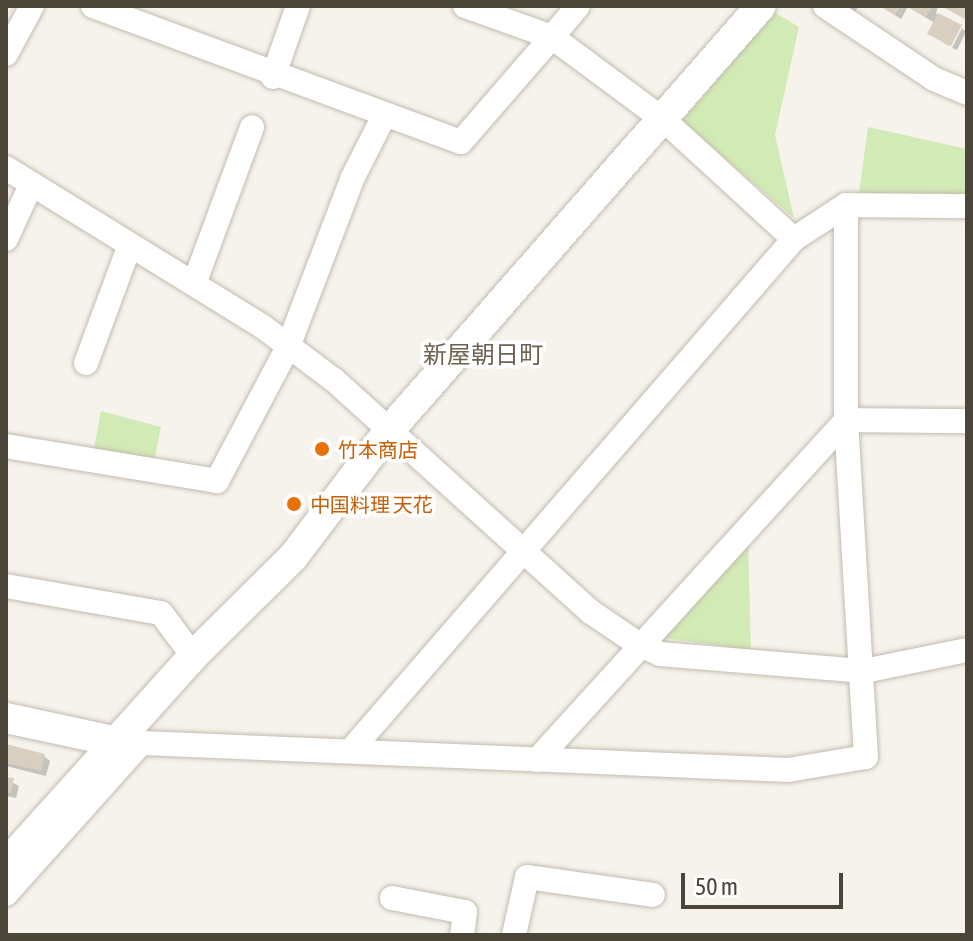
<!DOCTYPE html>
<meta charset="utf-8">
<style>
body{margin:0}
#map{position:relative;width:973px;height:941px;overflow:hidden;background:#f6f3ec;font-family:"Asap Condensed","Noto Sans JP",sans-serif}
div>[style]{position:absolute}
.green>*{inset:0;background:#d2eab5}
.shadow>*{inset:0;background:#0003}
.building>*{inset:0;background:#d8cfc1}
.roads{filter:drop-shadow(0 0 2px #c2bbae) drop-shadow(0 0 2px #c2bbae)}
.minor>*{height:24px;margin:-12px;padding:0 12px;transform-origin:12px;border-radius:12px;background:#fff}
.tertiary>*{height:30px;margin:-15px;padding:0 15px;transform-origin:15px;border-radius:15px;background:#fff}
.dots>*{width:22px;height:22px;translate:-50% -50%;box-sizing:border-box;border:4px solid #fff;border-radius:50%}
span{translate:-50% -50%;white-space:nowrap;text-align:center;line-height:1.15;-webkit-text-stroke:7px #fff;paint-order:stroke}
.food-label{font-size:20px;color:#c56008}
.left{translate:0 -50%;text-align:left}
.quarter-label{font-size:24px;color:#6e6250}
.frame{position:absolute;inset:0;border:8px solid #4b4439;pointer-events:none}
.scale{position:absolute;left:681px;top:873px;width:162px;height:36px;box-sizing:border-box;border:4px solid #4b4439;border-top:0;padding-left:10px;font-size:24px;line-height:28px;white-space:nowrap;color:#4b4439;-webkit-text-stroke:6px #fff;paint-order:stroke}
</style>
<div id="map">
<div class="green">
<i style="clip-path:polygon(774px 12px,799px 27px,775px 135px,794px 218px,682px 121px)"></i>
<i style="clip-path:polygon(868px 127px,967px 149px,967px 199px,859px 193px)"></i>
<i style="clip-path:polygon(101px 411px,161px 427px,153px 467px,93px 454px)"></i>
<i style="clip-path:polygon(748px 541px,751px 650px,665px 638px,661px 630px)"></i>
</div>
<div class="shadow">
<i style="clip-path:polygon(837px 6px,859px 6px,852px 16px)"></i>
<i style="clip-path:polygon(880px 6px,938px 6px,936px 14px,959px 26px,949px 46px,930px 34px,935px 23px,908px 7px,901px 19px)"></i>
<i style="clip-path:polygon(962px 28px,966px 32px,957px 50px,952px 48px)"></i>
<i style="clip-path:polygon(6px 747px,44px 756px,50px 761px,46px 776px,6px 766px)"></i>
<i style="clip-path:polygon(6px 779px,19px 786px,16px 798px,6px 796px)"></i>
</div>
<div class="building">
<i style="clip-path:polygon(881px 6px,901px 6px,895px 15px)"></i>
<i style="clip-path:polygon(907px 6px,933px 6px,926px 17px)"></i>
<i style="clip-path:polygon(941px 6px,967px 6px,967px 20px)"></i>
<i style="clip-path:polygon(938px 13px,962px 25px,951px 46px,927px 34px)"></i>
<i style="clip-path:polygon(6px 744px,45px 754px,41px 771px,6px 763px)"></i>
<i style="clip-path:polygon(6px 777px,14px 778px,11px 793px,6px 792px)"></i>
</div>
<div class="roads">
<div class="minor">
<i style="left:93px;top:6px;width:392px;rotate:20.3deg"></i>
<i style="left:461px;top:142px;width:139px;rotate:-49.1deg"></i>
<i style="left:552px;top:37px;width:141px;rotate:36.6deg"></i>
<i style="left:665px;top:121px;width:175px;rotate:42.5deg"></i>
<i style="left:794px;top:239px;width:62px;rotate:-33.2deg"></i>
<i style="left:846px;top:205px;width:121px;rotate:0.5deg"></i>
<i style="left:465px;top:6px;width:92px;rotate:19.6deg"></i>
<i style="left:552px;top:37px;width:40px;rotate:-50deg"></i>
<i style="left:825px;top:6px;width:131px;rotate:33.8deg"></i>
<i style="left:934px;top:79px;width:36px;rotate:23deg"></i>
<i style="left:6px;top:54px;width:55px;rotate:-61.6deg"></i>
<i style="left:273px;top:77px;width:75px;rotate:-70.6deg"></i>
<i style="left:6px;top:168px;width:301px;rotate:31.7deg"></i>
<i style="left:262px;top:326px;width:90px;rotate:36.9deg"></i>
<i style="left:334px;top:380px;width:346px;rotate:42.1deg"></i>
<i style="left:591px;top:612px;width:57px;rotate:34.2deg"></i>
<i style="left:638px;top:644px;width:24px;rotate:24deg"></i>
<i style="left:660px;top:654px;width:205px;rotate:4.8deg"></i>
<i style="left:864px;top:671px;width:105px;rotate:-11.5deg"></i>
<i style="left:6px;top:239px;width:60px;rotate:-65.2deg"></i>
<i style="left:194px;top:284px;width:167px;rotate:-69.7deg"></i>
<i style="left:86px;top:363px;width:126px;rotate:-69.6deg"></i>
<i style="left:6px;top:446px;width:214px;rotate:9.4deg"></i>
<i style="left:217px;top:481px;width:152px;rotate:-62.1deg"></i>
<i style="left:288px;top:347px;width:182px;rotate:-69.1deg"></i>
<i style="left:353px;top:177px;width:68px;rotate:-63.1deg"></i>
<i style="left:6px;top:586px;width:157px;rotate:9.9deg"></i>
<i style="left:161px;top:613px;width:54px;rotate:53.3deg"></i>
<i style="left:118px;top:742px;width:671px;rotate:2.39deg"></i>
<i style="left:788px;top:770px;width:79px;rotate:-9.5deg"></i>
<i style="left:866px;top:757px;width:338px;rotate:-93.4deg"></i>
<i style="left:846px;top:420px;width:215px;rotate:-90deg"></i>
<i style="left:352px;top:749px;width:675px;rotate:-49.09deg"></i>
<i style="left:537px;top:760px;width:459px;rotate:-47.7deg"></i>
<i style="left:846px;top:420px;width:121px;rotate:0.5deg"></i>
<i style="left:6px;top:894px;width:203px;rotate:-48.2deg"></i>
<i style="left:392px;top:898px;width:74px;rotate:10.9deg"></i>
<i style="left:465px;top:912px;width:23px;rotate:97deg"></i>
<i style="left:514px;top:935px;width:59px;rotate:-77.4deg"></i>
<i style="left:527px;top:877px;width:127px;rotate:8.1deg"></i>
</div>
<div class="tertiary">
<i style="left:6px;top:718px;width:115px;rotate:12.1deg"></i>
<i style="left:6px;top:864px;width:280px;rotate:-48deg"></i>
<i style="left:193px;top:656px;width:141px;rotate:-44.7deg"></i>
<i style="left:293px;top:557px;width:157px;rotate:-52.8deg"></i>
<i style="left:388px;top:432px;width:566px;rotate:-48.8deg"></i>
</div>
</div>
<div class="dots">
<i style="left:322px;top:449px;background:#e8710a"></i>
<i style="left:294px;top:504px;background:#e8710a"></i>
</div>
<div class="food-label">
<span class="left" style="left:338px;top:449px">竹本商店</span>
<span class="left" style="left:310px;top:504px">中国料理 天花</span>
</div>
<div class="quarter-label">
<span style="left:483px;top:355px">新屋朝日町</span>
</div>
<div class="frame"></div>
<div class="scale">50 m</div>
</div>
